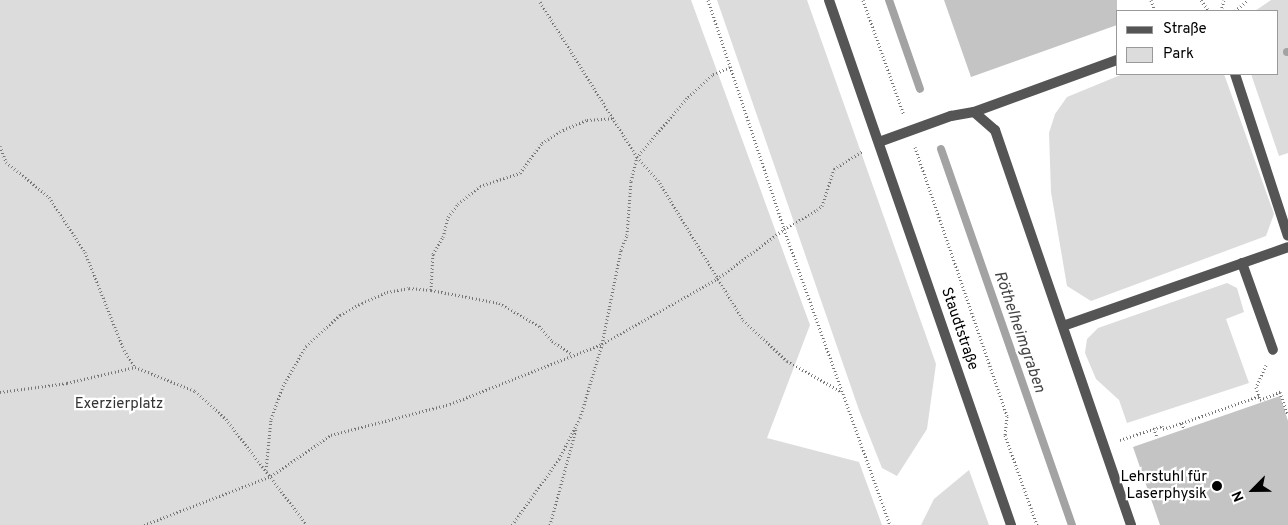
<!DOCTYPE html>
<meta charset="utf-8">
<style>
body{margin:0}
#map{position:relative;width:1288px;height:525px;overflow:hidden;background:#fff;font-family:Overpass,sans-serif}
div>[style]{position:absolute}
.green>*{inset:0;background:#dcdcdc}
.stream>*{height:8px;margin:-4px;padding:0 4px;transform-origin:4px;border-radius:4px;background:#a3a3a3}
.building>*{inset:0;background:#c4c4c4}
.path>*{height:3px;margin-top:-1.5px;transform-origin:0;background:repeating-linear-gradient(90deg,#777 0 1px,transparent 0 3.5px)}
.service>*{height:10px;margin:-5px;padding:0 5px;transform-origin:5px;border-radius:5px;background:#555}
.minor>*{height:10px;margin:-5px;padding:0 5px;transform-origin:5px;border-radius:5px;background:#555}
.dots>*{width:14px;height:14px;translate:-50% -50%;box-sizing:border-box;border:2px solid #fff;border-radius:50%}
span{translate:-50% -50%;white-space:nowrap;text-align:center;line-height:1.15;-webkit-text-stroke:4.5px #fff;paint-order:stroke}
.street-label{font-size:15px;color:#000}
.park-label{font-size:15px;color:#333}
.poi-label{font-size:15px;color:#000}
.right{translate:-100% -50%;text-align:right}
.water-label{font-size:16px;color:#444;font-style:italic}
.legend{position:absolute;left:1116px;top:10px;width:162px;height:65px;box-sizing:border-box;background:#fff;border:1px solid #999;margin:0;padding:6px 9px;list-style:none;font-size:15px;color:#000}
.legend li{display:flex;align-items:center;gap:10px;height:25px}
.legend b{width:25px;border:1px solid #999}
.north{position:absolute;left:1228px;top:465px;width:50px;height:50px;-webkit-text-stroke:4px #fff;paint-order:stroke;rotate:247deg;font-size:14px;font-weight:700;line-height:20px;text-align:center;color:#000}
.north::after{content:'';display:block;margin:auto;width:18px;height:22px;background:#000;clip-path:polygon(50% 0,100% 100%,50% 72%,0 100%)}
</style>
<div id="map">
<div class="green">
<i style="clip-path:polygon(0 0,691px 0,810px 325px,767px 438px,859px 462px,882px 525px,0 525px)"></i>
<i style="clip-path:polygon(717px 0,807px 0,936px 364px,927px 429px,897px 476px,882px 468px,859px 410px)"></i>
<i style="clip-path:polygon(1271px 0,1288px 0,1288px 153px,1279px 156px,1251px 74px,1277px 74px,1277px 11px,1255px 11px)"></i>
<i style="clip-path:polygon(1123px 74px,1224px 74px,1274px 214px,1266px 236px,1091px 301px,1067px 286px,1051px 192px,1049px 133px,1055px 114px,1067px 97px)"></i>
<i style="clip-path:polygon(1227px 283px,1237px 288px,1244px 312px,1226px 319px,1249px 383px,1127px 423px,1119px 400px,1096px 379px,1085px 353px,1087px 339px,1098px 328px)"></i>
<i style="clip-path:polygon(969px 470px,989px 525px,921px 525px,934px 499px)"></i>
</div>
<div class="stream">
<i style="left:889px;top:0;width:94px;rotate:70.8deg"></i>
<i style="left:1287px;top:52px;width:1px"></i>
<i style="left:941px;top:149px;width:398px;rotate:70.8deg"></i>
</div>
<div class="building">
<i style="clip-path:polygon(944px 0,1117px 0,1117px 25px,971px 77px)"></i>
<i style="clip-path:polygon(1280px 396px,1288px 421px,1288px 525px,1160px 525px,1133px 447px)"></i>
</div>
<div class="path">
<i style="left:708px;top:0;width:241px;rotate:71.6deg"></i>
<i style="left:784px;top:229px;width:314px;rotate:70.3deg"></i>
<i style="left:863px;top:0;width:122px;rotate:70.4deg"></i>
<i style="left:1151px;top:0;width:12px;rotate:70deg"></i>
<i style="left:1201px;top:0;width:14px;rotate:54deg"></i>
<i style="left:1221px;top:11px;width:11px;rotate:-75deg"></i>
<i style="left:1235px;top:11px;width:17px;rotate:-40deg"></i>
<i style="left:730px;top:67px;width:20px;rotate:156deg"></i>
<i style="left:712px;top:75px;width:34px;rotate:137deg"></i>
<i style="left:687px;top:98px;width:77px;rotate:130.3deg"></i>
<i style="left:637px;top:157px;width:31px;rotate:48deg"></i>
<i style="left:658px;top:180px;width:164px;rotate:58.7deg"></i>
<i style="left:743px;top:320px;width:60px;rotate:43deg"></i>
<i style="left:787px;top:361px;width:63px;rotate:29.4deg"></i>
<i style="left:0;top:146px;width:17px;rotate:69deg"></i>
<i style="left:6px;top:162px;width:55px;rotate:39.1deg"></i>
<i style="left:49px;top:197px;width:66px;rotate:56.8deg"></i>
<i style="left:85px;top:252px;width:105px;rotate:68.3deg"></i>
<i style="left:124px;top:350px;width:20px;rotate:57deg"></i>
<i style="left:915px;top:147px;width:284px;rotate:71.1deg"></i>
<i style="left:1007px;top:416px;width:19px;rotate:96deg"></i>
<i style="left:1005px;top:435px;width:96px;rotate:70.4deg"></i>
<i style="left:431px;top:290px;width:69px;rotate:10.8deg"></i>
<i style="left:499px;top:303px;width:46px;rotate:29.9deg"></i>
<i style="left:539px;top:326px;width:20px;rotate:49deg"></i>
<i style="left:552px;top:341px;width:24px;rotate:33deg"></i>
<i style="left:1266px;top:365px;width:24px;rotate:114deg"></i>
<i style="left:1256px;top:387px;width:14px;rotate:73deg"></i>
<i style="left:1260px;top:400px;width:22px;rotate:-22deg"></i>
<i style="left:1280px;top:392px;width:24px;rotate:71deg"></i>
<i style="left:0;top:392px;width:68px;rotate:-7.7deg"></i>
<i style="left:67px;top:383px;width:70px;rotate:-13.2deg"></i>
<i style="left:135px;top:367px;width:65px;rotate:21.8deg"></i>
<i style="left:195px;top:391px;width:42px;rotate:42.1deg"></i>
<i style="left:226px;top:419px;width:133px;rotate:52.6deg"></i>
<i style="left:1182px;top:423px;width:82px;rotate:-19.3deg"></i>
<i style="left:1154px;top:428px;width:10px;rotate:73deg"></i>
<i style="left:1120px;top:440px;width:44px;rotate:-18.4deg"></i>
<i style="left:1162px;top:426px;width:3px;rotate:72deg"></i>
<i style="left:1163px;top:429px;width:20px;rotate:-18deg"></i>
<i style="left:1182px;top:423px;width:6px;rotate:72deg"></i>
<i style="left:266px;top:470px;width:51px;rotate:-84.4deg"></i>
<i style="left:271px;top:419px;width:35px;rotate:-70deg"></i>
<i style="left:283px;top:386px;width:46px;rotate:-60.1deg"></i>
<i style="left:306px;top:346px;width:46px;rotate:-42.4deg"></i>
<i style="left:340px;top:315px;width:25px;rotate:-29deg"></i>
<i style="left:362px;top:303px;width:27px;rotate:-24deg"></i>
<i style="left:387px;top:292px;width:22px;rotate:-10deg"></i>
<i style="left:409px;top:288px;width:22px;rotate:5deg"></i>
<i style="left:431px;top:290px;width:36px;rotate:-87deg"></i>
<i style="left:433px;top:254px;width:20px;rotate:-60deg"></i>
<i style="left:443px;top:237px;width:21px;rotate:-76deg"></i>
<i style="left:448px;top:217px;width:16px;rotate:-52deg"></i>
<i style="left:458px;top:204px;width:28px;rotate:-39deg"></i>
<i style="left:480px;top:186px;width:42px;rotate:-18deg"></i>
<i style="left:520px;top:173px;width:37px;rotate:-54deg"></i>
<i style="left:542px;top:143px;width:25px;rotate:-32deg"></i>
<i style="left:563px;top:130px;width:26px;rotate:-23deg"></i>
<i style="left:587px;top:120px;width:26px;rotate:-4deg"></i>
<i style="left:144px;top:525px;width:136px;rotate:-21.1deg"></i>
<i style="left:271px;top:476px;width:73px;rotate:-34.3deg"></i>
<i style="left:331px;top:435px;width:123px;rotate:-14.6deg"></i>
<i style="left:450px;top:404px;width:163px;rotate:-21.5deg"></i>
<i style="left:602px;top:344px;width:132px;rotate:-29.5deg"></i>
<i style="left:717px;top:279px;width:84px;rotate:-36.7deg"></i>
<i style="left:784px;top:229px;width:38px;rotate:-30deg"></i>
<i style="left:817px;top:210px;width:6px;rotate:-39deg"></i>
<i style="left:822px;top:206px;width:39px;rotate:-72deg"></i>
<i style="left:834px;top:169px;width:34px;rotate:-32deg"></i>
<i style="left:512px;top:525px;width:81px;rotate:-54.5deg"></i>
<i style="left:559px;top:459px;width:46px;rotate:-62.9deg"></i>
<i style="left:580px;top:418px;width:77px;rotate:-73.4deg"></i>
<i style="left:602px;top:344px;width:96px;rotate:-78.6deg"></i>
<i style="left:621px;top:250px;width:16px;rotate:-68deg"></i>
<i style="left:627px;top:235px;width:54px;rotate:-85.8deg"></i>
<i style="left:631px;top:181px;width:25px;rotate:-76deg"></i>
<i style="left:637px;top:157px;width:185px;rotate:-122deg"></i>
<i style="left:550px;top:525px;width:99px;rotate:-74.8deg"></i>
</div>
<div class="service">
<i style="left:1235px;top:74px;width:170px;rotate:71.9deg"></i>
<i style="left:974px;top:112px;width:152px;rotate:-20deg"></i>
<i style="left:879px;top:142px;width:77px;rotate:-19.9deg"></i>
<i style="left:951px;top:116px;width:23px;rotate:-10deg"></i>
<i style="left:974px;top:112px;width:28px;rotate:41deg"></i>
<i style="left:995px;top:130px;width:418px;rotate:71deg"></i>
<i style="left:1242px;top:263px;width:92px;rotate:70.4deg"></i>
<i style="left:1063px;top:326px;width:238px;rotate:-19.3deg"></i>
</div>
<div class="minor">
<i style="left:829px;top:0;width:556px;rotate:70.88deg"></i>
</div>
<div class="dots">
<i style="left:1217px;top:486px;background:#000"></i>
</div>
<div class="street-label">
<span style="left:959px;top:329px;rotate:71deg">Staudtstraße</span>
</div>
<div class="park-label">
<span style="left:119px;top:405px">Exerzierplatz</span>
</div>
<div class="poi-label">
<span class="right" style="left:1207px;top:486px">Lehrstuhl für<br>Laserphysik</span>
</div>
<div class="water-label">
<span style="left:1019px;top:332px;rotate:71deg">Röthelheimgraben</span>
</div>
<ul class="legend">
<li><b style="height:6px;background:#555"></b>Straße</li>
<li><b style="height:14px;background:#dcdcdc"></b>Park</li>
</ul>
<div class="north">N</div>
</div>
